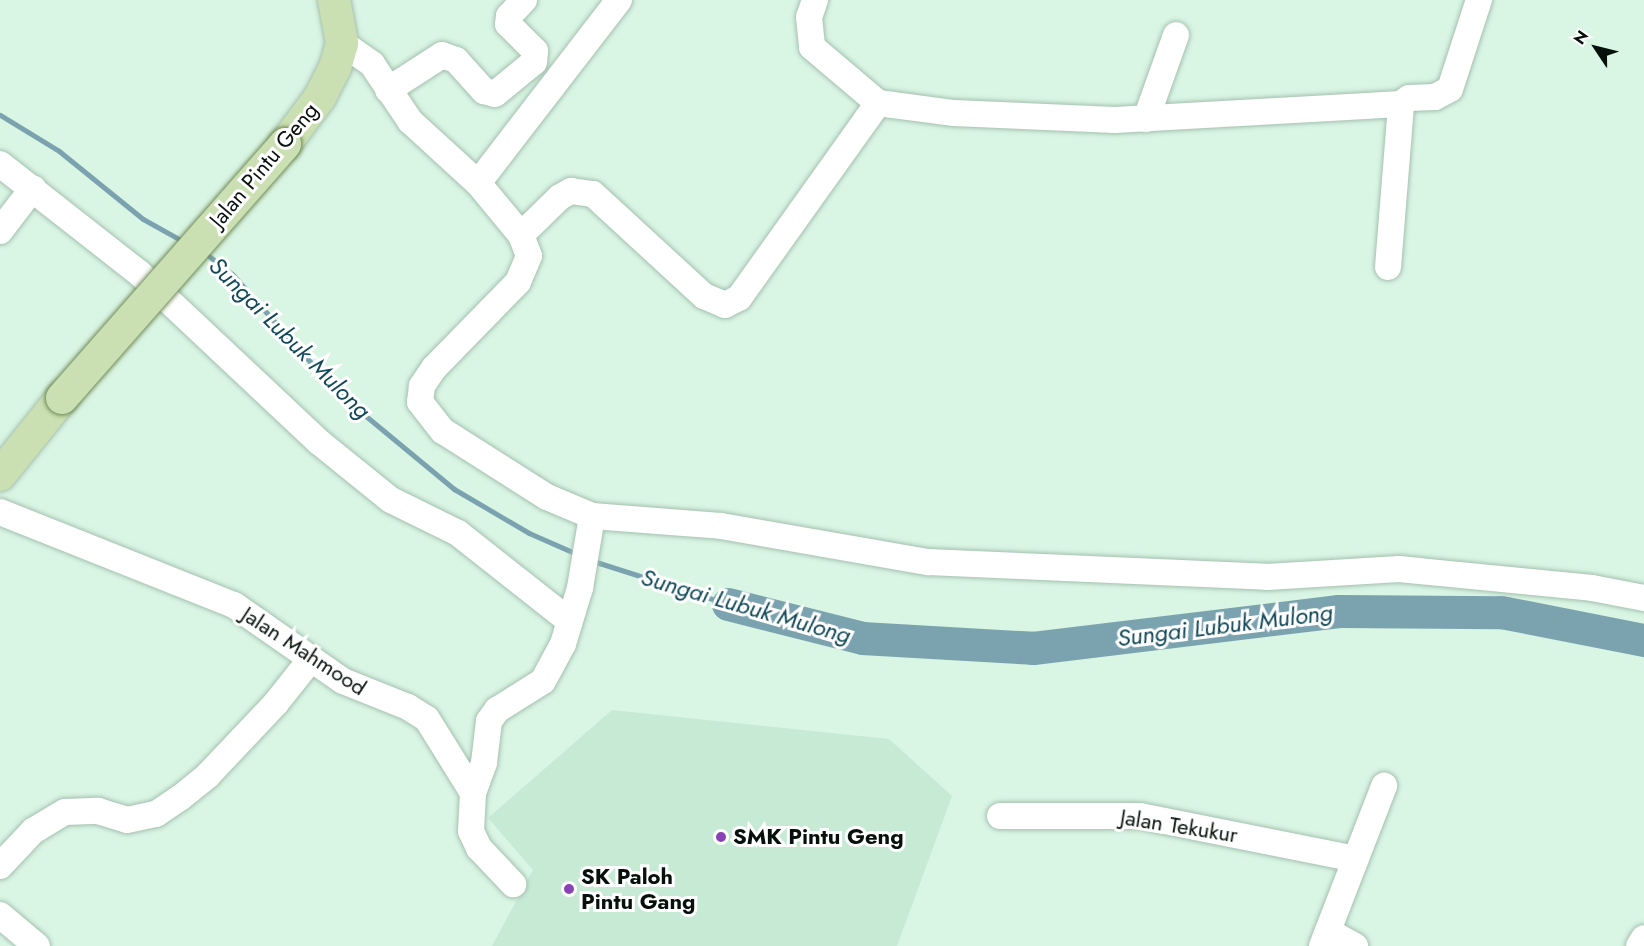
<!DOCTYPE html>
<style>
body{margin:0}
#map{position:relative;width:1644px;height:946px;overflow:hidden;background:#d9f5e4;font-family:Jost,sans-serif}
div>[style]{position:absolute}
.built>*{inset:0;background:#c7ead5}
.stream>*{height:5px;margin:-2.5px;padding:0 2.5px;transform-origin:2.5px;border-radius:2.5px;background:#7ba2af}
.river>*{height:33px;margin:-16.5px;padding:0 16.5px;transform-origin:16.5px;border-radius:16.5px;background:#7ba2af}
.roads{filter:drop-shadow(0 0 2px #a5c0af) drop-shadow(0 0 2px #a5c0af)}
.minor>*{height:26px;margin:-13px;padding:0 13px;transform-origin:13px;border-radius:13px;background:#fff}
.major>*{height:32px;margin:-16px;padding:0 16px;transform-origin:16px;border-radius:16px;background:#cbe0b2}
.bridges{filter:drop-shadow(0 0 2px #708a56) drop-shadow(0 0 2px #708a56)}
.major-bridge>*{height:32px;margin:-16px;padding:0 16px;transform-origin:16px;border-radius:16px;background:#cbe0b2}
.dots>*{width:16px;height:16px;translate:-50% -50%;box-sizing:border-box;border:3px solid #fff;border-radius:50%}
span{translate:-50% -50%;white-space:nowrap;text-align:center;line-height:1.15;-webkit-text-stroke:6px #fff;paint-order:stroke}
.street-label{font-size:22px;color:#07110b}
.poi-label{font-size:22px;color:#07110b;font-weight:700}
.left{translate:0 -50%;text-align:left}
.water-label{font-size:24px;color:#104958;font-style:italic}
.north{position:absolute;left:1566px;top:18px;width:60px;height:60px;-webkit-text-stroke:4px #fff;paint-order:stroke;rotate:305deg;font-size:16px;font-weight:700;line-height:24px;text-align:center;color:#07110b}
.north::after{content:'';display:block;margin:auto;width:21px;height:27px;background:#07110b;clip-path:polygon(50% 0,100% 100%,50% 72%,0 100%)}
</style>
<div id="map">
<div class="built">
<i style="clip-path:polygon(612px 710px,889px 739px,952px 796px,897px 946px,492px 946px,533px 870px,488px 818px)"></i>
</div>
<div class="stream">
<i style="left:0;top:115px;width:69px;rotate:31.4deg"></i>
<i style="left:59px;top:151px;width:108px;rotate:39deg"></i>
<i style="left:143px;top:219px;width:49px;rotate:29.2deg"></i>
<i style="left:205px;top:253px;width:34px;rotate:38deg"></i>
<i style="left:232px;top:274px;width:159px;rotate:48.3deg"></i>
<i style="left:338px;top:393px;width:151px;rotate:39.6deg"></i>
<i style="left:454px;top:489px;width:87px;rotate:30.4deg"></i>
<i style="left:529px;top:533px;width:55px;rotate:23.7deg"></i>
<i style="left:593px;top:561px;width:142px;rotate:17.7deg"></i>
</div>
<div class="river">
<i style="left:728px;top:604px;width:138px;rotate:14.2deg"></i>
<i style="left:862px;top:638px;width:171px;rotate:3.3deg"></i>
<i style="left:1033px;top:648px;width:308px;rotate:-6.9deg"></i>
<i style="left:1339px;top:611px;width:162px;rotate:0.4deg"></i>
<i style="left:1501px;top:612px;width:146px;rotate:11.1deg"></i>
</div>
<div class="roads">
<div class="minor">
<i style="left:815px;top:0;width:18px;rotate:109deg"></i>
<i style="left:809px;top:17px;width:30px;rotate:84deg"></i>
<i style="left:812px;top:47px;width:87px;rotate:40.3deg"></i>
<i style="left:342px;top:43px;width:37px;rotate:35deg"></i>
<i style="left:372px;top:64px;width:69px;rotate:56.3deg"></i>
<i style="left:410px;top:121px;width:92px;rotate:42.4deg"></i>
<i style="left:478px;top:183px;width:67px;rotate:50.4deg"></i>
<i style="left:521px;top:235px;width:22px;rotate:69deg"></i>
<i style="left:529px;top:256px;width:28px;rotate:113deg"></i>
<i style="left:518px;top:282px;width:120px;rotate:134.3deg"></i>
<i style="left:434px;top:368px;width:22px;rotate:124deg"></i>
<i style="left:422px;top:386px;width:16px;rotate:97deg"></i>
<i style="left:420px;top:402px;width:37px;rotate:52deg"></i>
<i style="left:443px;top:431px;width:123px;rotate:32.4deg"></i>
<i style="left:547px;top:497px;width:49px;rotate:22.9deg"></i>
<i style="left:592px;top:516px;width:129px;rotate:4.4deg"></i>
<i style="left:721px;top:526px;width:210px;rotate:9.9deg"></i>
<i style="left:928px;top:562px;width:339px;rotate:2.5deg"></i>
<i style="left:1267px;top:577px;width:132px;rotate:-3.5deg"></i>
<i style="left:1399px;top:569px;width:194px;rotate:5.6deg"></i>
<i style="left:1592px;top:588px;width:53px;rotate:10.9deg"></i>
<i style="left:388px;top:90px;width:64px;rotate:-32.9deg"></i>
<i style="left:442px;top:55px;width:15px;rotate:20deg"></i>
<i style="left:456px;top:60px;width:42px;rotate:47.9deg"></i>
<i style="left:484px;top:91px;width:11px;rotate:15deg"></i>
<i style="left:495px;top:94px;width:50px;rotate:-39.4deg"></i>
<i style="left:534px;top:62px;width:11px;rotate:-85deg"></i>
<i style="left:535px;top:51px;width:38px;rotate:-135deg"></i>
<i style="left:508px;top:24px;width:8px;rotate:-83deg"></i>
<i style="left:509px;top:16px;width:22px;rotate:-47deg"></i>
<i style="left:1146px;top:119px;width:89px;rotate:-70.3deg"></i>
<i style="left:0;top:164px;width:177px;rotate:38.1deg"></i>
<i style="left:139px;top:273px;width:247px;rotate:43.2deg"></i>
<i style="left:319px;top:442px;width:92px;rotate:38.9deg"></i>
<i style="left:391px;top:500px;width:75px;rotate:26.2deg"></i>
<i style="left:458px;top:533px;width:140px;rotate:38.3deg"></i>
<i style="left:478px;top:183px;width:231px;rotate:-52.4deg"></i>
<i style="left:0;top:231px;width:54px;rotate:-52.5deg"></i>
<i style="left:521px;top:235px;width:54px;rotate:-44.3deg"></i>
<i style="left:560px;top:197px;width:13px;rotate:-29deg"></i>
<i style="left:571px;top:191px;width:22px;rotate:8deg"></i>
<i style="left:593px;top:194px;width:151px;rotate:42.6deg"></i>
<i style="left:704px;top:296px;width:23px;rotate:23deg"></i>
<i style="left:725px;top:305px;width:16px;rotate:-27deg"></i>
<i style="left:739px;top:298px;width:239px;rotate:-54.5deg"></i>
<i style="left:878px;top:103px;width:77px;rotate:7.5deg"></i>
<i style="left:954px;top:113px;width:161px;rotate:2.5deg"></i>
<i style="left:1115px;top:120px;width:286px;rotate:-3.2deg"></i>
<i style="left:1388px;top:267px;width:164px;rotate:-85.4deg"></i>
<i style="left:1401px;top:104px;width:10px;rotate:-37deg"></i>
<i style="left:1409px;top:98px;width:26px;rotate:-2deg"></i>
<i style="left:1435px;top:97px;width:17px;rotate:-28deg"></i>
<i style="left:1450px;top:89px;width:94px;rotate:-72deg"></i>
<i style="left:0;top:512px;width:252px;rotate:21.7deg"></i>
<i style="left:234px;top:605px;width:133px;rotate:34.9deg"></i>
<i style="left:343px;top:681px;width:70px;rotate:21.8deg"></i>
<i style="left:408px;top:707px;width:22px;rotate:32deg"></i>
<i style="left:427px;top:719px;width:87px;rotate:58.1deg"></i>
<i style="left:473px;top:793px;width:38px;rotate:93deg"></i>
<i style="left:471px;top:831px;width:19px;rotate:65deg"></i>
<i style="left:479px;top:848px;width:50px;rotate:46.6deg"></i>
<i style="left:473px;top:793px;width:32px;rotate:-70deg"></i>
<i style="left:484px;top:763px;width:42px;rotate:-83.2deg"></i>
<i style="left:489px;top:721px;width:14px;rotate:-54deg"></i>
<i style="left:497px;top:710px;width:54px;rotate:-32.2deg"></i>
<i style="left:543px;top:681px;width:42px;rotate:-61.6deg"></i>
<i style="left:563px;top:644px;width:59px;rotate:-73.1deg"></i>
<i style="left:580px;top:588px;width:73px;rotate:-80.5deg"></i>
<i style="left:1000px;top:816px;width:140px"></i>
<i style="left:1140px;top:816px;width:220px;rotate:11.3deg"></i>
<i style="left:0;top:866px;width:48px;rotate:-46.7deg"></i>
<i style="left:33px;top:831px;width:37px;rotate:-31deg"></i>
<i style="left:65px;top:812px;width:33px;rotate:-2deg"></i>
<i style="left:98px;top:811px;width:30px;rotate:17deg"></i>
<i style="left:127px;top:820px;width:30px;rotate:-12deg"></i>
<i style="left:156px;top:814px;width:29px;rotate:-34deg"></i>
<i style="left:180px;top:798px;width:36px;rotate:-39deg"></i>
<i style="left:208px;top:775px;width:99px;rotate:-46.6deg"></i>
<i style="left:276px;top:703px;width:56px;rotate:-51.5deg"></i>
<i style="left:0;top:915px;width:48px;rotate:40deg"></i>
<i style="left:1328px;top:931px;width:31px;rotate:29deg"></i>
<i style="left:1322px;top:946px;width:172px;rotate:-68.8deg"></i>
<i style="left:1639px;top:946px;width:9px;rotate:-58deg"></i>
</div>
<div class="major">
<i style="left:285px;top:144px;width:59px;rotate:-53.3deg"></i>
<i style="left:320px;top:97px;width:33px;rotate:-63deg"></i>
<i style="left:335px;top:68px;width:26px;rotate:-74deg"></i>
<i style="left:342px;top:43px;width:44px;rotate:-100.5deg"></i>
<i style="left:0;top:475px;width:99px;rotate:-51.2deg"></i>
</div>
</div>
<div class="bridges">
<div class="major-bridge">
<i style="left:62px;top:398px;width:338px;rotate:-48.7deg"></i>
</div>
</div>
<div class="dots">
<i style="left:721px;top:837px;background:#8943b6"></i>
<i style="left:569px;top:889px;background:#8943b6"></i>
</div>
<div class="street-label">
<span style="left:264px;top:165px;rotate:-50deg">Jalan Pintu Geng</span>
<span style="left:304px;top:651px;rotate:33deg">Jalan Mahmood</span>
<span style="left:1179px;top:826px;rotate:9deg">Jalan Tekukur</span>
</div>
<div class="poi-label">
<span class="left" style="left:733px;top:837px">SMK Pintu Geng</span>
<span class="left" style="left:581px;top:889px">SK Paloh<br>Pintu Gang</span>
</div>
<div class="water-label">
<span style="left:290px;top:338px;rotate:45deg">Sungai Lubuk Mulong</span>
<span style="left:746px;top:606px;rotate:16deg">Sungai Lubuk Mulong</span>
<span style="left:1225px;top:625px;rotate:-7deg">Sungai Lubuk Mulong</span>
</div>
<div class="north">N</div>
</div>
